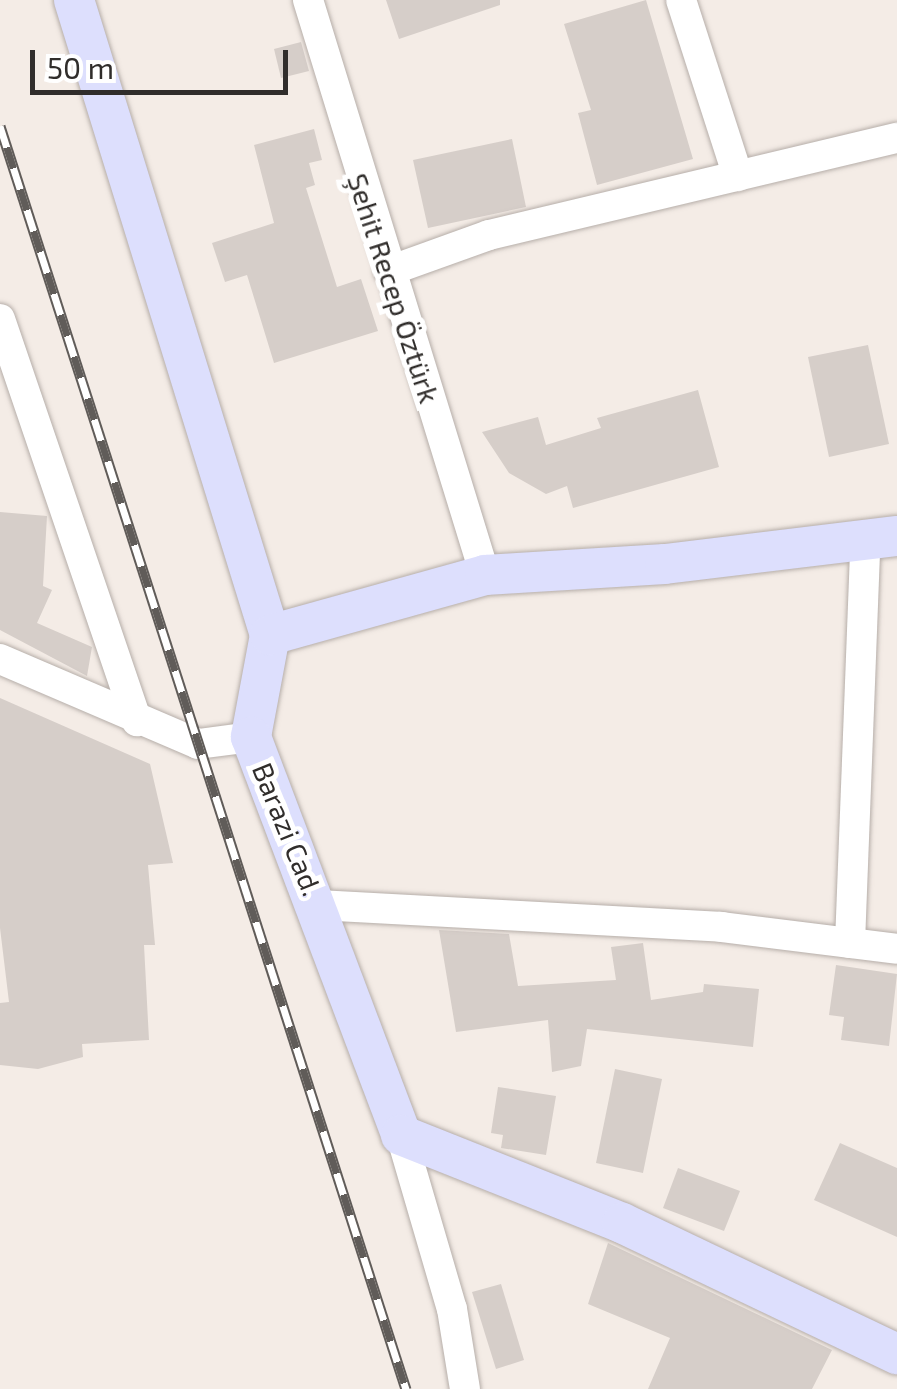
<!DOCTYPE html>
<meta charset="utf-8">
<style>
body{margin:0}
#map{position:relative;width:897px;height:1389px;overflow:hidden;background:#f4ece6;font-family:"Exo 2",sans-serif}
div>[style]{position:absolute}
.building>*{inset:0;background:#d6cec9}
.roads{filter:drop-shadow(0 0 2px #b6aea9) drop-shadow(0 0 2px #b6aea9)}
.street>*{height:30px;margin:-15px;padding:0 15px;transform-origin:15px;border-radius:15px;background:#fff}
.secondary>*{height:40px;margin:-20px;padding:0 20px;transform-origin:20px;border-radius:20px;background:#dddffd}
.rail>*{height:11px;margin-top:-5.5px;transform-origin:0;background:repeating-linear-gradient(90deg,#fff 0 22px,#605c59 0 44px);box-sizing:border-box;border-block:2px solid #605c59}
span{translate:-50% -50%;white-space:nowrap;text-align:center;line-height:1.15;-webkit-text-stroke:10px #fff;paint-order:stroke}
.street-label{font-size:28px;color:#302d2b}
.scale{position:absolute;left:30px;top:50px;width:258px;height:45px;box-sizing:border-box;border:5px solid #302d2b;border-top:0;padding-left:12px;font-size:30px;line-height:35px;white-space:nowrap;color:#302d2b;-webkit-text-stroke:8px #fff;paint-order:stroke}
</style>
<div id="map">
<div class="building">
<i style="clip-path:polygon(386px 0,500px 0,500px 5px,399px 39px)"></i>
<i style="clip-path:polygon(646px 0,693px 159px,597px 185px,578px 113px,591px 110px,564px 24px)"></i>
<i style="clip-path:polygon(301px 42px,309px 71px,281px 78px,274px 49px)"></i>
<i style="clip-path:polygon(314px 129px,322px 160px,309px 163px,315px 185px,306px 188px,337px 287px,361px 279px,378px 331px,274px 363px,247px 275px,225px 282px,212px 243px,274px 223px,254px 145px)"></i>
<i style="clip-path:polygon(512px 139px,526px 207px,428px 228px,413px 160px)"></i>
<i style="clip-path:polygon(868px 345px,889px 444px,829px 457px,808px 357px)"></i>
<i style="clip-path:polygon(698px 390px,719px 467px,573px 508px,567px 486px,546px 494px,509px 473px,482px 432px,538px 417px,546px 445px,601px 428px,597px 418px)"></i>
<i style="clip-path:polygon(0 512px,47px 516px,43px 586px,52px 590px,37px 623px,92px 647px,87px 676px,0 630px)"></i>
<i style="clip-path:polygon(0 698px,150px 764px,173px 863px,148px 865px,155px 945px,144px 945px,149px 1040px,82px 1044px,83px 1057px,38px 1069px,0 1065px,0 1003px,9px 1002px,0 928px)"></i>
<i style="clip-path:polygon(439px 930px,509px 934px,518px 986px,616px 980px,611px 947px,643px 943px,651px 1000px,703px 992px,704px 984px,759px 989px,753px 1047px,587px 1029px,581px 1066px,552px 1072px,548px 1020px,456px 1032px)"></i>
<i style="clip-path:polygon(836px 965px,897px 974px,889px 1046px,841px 1040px,844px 1017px,829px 1015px)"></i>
<i style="clip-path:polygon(615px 1069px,662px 1079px,643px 1173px,596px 1163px)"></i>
<i style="clip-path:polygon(498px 1087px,556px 1096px,546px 1155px,501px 1148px,503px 1135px,491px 1133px)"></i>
<i style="clip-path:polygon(840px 1143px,897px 1168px,897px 1237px,814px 1200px)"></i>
<i style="clip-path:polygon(678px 1168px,740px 1191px,724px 1231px,663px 1208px)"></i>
<i style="clip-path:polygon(608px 1243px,832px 1350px,812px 1389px,648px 1389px,670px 1338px,588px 1304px)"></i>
<i style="clip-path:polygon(501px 1284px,524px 1360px,496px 1369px,472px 1292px)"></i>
</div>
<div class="roads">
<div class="street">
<i style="left:308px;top:0;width:602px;rotate:72.89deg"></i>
<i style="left:681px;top:0;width:185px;rotate:72.1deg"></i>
<i style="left:389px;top:271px;width:106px;rotate:-19.8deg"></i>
<i style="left:489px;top:235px;width:419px;rotate:-13.4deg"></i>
<i style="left:0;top:319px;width:425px;rotate:71.2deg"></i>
<i style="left:0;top:659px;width:215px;rotate:23.2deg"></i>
<i style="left:198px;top:744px;width:53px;rotate:-7.5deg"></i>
<i style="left:319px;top:905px;width:403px;rotate:3.1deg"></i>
<i style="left:721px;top:927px;width:177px;rotate:7.1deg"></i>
<i style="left:850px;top:943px;width:398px;rotate:-87.8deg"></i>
<i style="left:401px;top:1135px;width:181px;rotate:73.7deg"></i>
<i style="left:452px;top:1309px;width:81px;rotate:80.8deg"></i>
</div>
<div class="secondary">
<i style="left:74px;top:0;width:665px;rotate:72.85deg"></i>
<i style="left:270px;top:635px;width:104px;rotate:100.6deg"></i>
<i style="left:251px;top:737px;width:425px;rotate:69.3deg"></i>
<i style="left:401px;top:1135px;width:238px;rotate:21.7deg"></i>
<i style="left:622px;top:1223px;width:305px;rotate:25.5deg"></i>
<i style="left:270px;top:635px;width:223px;rotate:-15.6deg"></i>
<i style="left:485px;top:575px;width:180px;rotate:-3.5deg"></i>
<i style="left:665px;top:564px;width:234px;rotate:-6.9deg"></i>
</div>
</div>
<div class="rail">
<i style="left:0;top:126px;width:1327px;rotate:72.18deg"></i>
</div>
<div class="street-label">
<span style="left:394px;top:288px;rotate:72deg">Şehit Recep Öztürk</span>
<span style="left:288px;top:829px;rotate:68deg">Barazi Cad.</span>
</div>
<div class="scale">50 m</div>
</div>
